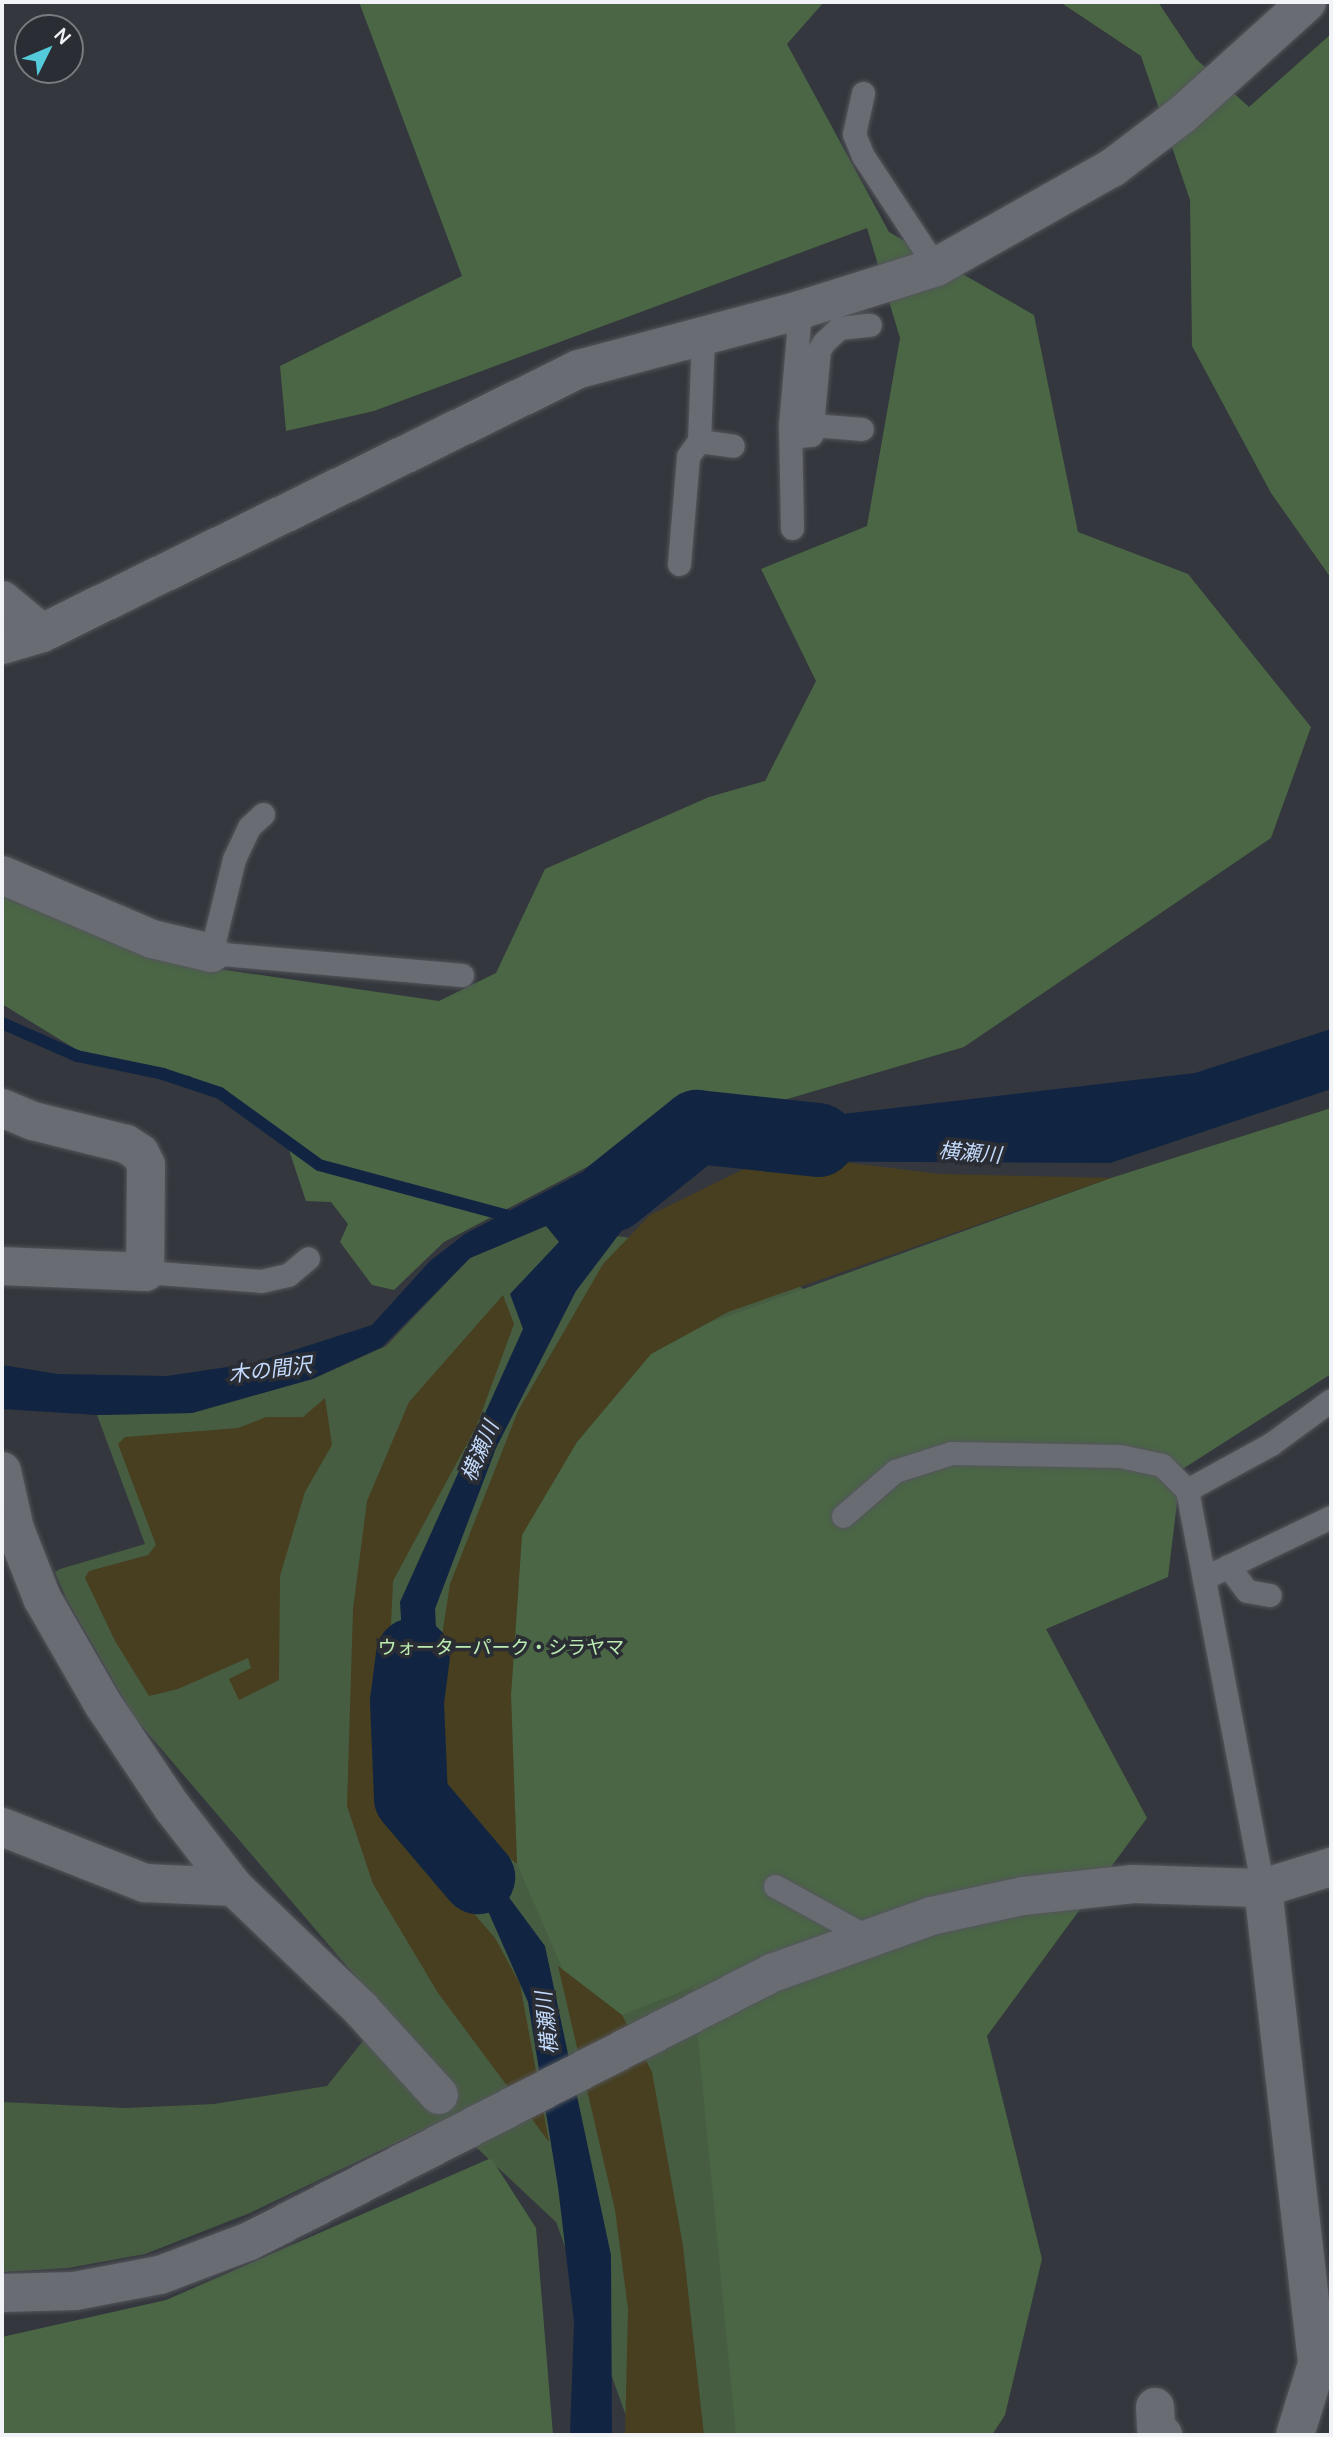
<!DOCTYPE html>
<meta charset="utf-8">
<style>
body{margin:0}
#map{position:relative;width:1333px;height:2437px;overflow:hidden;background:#34373d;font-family:Manrope,"Noto Sans JP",sans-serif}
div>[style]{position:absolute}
.green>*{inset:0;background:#475d42}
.forest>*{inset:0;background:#4a6645}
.sand>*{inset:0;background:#473f1f}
.water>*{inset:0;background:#112543}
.stream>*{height:12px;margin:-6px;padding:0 6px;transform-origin:6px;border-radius:6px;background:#112543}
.river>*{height:74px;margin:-37px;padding:0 37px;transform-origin:37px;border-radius:37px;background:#112543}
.roads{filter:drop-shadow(0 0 2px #54565b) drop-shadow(0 0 2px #54565b)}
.lane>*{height:23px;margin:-11.5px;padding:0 11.5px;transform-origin:11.5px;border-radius:11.5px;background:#696c73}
.street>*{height:38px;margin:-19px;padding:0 19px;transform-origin:19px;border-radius:19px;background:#696c73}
.secondary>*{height:38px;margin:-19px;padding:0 19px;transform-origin:19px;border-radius:19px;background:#696c73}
span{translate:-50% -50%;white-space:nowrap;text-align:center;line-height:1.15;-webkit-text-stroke:7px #2a2d33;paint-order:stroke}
.park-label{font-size:19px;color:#bbebb1}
.water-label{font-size:21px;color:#c3dafd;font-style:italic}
.frame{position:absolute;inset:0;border:4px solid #f2f3f7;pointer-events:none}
.north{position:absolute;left:14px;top:14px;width:70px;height:70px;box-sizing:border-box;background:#2a2d33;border:2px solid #7a7c81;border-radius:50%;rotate:47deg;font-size:19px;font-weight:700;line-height:28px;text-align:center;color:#f2f3f7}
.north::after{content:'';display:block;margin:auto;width:24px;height:32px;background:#53cbdb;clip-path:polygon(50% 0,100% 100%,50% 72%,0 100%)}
</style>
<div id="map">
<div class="green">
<i style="clip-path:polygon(546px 1226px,759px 1256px,1070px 1487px,786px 2435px,633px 2435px,556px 2222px,446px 2119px,250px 2213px,145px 2254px,68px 2268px,2px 2272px,2px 2102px,126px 2108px,214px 2104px,327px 2086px,386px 2012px,134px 1717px,67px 1600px,55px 1572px,60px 1569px,145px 1544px,97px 1415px,192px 1413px,313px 1379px,386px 1346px,470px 1258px)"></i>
</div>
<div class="forest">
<i style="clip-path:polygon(359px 2px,824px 2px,787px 44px,889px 232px,1034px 315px,1078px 532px,1188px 574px,1311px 727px,1271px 838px,964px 1047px,625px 1147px,444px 1242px,394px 1290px,372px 1285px,340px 1242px,348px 1224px,331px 1202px,306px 1201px,289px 1150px,190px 1076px,95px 1061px,2px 1004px,2px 886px,219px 969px,439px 1001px,496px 973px,545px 869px,709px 797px,765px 781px,816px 681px,761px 569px,867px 526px,900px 338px,867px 228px,374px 411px,286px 431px,280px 366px,462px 276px)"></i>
<i style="clip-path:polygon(1060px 2px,1158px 2px,1196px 59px,1249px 107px,1331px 34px,1331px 578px,1271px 493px,1192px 346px,1190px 200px,1141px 56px)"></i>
<i style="clip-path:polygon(1331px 1108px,1331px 1374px,1181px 1470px,1168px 1577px,1046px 1629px,1147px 1818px,987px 2036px,1042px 2259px,1005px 2415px,992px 2435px,736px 2435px,693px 1987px,622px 2015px,563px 1970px,517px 1864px,511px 1695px,522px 1535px,577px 1442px,651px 1354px,709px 1323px,1111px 1178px)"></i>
<i style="clip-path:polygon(491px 2158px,536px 2228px,553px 2435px,2px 2435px,2px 2337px,166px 2300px)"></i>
</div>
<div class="sand">
<i style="clip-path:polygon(825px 1160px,940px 1174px,1111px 1178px,728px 1312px,651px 1354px,577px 1442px,522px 1535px,511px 1695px,517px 1864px,440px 1799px,427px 1732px,450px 1584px,518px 1411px,603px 1264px,650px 1215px,746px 1168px)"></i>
<i style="clip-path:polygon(503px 1295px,514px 1324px,477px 1425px,393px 1581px,385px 1760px,402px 1830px,495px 1938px,520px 1984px,549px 2142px,438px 1993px,373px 1884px,347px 1806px,353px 1609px,367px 1501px,409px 1402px)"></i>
<i style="clip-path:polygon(325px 1398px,332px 1445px,305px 1492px,280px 1576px,279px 1680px,239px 1700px,229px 1679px,251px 1668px,248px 1658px,178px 1689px,149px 1696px,115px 1641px,85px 1578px,89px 1571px,148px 1555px,156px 1545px,118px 1444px,125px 1437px,238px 1428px,266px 1417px,303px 1417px)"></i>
<i style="clip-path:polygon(558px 1966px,622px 2015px,652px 2072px,683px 2246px,704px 2435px,625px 2435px,628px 2309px,615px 2210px)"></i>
</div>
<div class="water">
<i style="clip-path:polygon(1331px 1029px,1331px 1089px,1110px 1163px,712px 1161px,664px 1175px,576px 1291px,496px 1448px,435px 1609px,446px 1812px,545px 1946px,611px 2255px,612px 2435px,570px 2435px,574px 2322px,558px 2187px,528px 2002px,488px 1911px,413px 1817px,400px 1602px,523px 1329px,510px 1294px,559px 1242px,546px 1226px,470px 1258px,382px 1347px,312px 1379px,192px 1413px,97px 1415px,2px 1409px,2px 1365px,58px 1374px,167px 1376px,254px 1363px,372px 1325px,430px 1261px,465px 1234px,596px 1165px,671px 1134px,1195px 1073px)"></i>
</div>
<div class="stream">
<i style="left:2px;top:1023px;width:82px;rotate:23.7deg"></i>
<i style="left:77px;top:1056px;width:88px;rotate:11.8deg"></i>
<i style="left:163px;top:1074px;width:60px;rotate:18.4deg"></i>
<i style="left:220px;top:1093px;width:122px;rotate:36deg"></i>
<i style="left:319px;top:1165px;width:207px;rotate:15.1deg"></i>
</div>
<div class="river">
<i style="left:612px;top:1195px;width:109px;rotate:-38.7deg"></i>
<i style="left:697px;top:1127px;width:122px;rotate:6.1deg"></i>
<i style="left:413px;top:1655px;width:47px;rotate:97.3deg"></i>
<i style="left:407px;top:1702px;width:96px;rotate:87.6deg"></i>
<i style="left:411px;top:1798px;width:104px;rotate:49.7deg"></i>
</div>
<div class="roads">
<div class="lane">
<i style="left:863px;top:93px;width:42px;rotate:102.4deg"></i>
<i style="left:854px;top:134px;width:24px;rotate:68deg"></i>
<i style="left:863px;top:156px;width:133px;rotate:56.7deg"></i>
<i style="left:813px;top:425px;width:49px;rotate:4.7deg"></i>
<i style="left:791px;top:437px;width:20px;rotate:-6deg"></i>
<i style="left:811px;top:435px;width:85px;rotate:-84.6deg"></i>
<i style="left:819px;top:350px;width:9px;rotate:-58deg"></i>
<i style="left:824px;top:342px;width:21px;rotate:-43deg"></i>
<i style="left:839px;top:328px;width:31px;rotate:-6deg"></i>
<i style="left:699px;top:441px;width:34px;rotate:8deg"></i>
<i style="left:792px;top:528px;width:103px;rotate:-91.1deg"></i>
<i style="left:790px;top:425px;width:115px;rotate:-85deg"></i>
<i style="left:679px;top:564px;width:108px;rotate:-85.2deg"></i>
<i style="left:688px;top:456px;width:19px;rotate:-54deg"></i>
<i style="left:699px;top:441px;width:106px;rotate:-87.8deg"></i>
<i style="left:263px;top:814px;width:19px;rotate:137deg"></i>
<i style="left:249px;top:827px;width:35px;rotate:115deg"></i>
<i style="left:234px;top:859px;width:97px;rotate:103.7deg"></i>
<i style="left:211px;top:953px;width:252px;rotate:5deg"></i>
<i style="left:145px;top:1272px;width:116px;rotate:4.4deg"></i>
<i style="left:261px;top:1281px;width:28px;rotate:-13deg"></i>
<i style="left:288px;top:1275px;width:26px;rotate:-40deg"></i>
<i style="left:1187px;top:1490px;width:96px;rotate:-28.7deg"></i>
<i style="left:1271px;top:1444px;width:74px;rotate:-36.3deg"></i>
<i style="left:843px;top:1516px;width:69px;rotate:-40.9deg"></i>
<i style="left:895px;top:1471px;width:59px;rotate:-17.8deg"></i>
<i style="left:951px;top:1453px;width:169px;rotate:1deg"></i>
<i style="left:1120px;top:1456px;width:43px;rotate:12.1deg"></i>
<i style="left:1162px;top:1465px;width:35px;rotate:45deg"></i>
<i style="left:1187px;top:1490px;width:405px;rotate:79.2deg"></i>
<i style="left:1228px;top:1566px;width:31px;rotate:53deg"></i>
<i style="left:1247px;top:1591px;width:23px;rotate:10deg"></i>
<i style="left:1204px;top:1578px;width:141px;rotate:-25.7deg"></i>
<i style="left:775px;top:1886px;width:110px;rotate:28.9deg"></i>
</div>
<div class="street">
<i style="left:2px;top:600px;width:52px;rotate:39.5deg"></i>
<i style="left:2px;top:875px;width:163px;rotate:23.1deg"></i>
<i style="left:152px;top:939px;width:61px;rotate:13.3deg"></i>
<i style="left:2px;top:1108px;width:34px;rotate:23deg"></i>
<i style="left:33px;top:1121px;width:96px;rotate:13.9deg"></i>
<i style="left:126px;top:1144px;width:17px;rotate:33deg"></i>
<i style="left:140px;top:1153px;width:13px;rotate:63deg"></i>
<i style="left:146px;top:1165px;width:107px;rotate:90.5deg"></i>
<i style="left:145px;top:1272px;width:143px;rotate:-177.6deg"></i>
<i style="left:2px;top:1471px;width:59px;rotate:77.4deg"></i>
<i style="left:15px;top:1529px;width:74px;rotate:68.6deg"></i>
<i style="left:42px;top:1598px;width:122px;rotate:60.1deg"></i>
<i style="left:103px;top:1704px;width:124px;rotate:56.2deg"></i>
<i style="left:172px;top:1807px;width:101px;rotate:52.2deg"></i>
<i style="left:2px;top:1827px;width:154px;rotate:21.4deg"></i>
<i style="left:145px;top:1883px;width:89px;rotate:2.6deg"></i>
<i style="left:234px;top:1887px;width:176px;rotate:43.8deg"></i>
<i style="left:361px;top:2009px;width:116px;rotate:47.8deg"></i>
<i style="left:1263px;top:1888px;width:479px;rotate:83.5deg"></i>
<i style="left:1317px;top:2364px;width:74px;rotate:107.2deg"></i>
<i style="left:2px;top:2293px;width:73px;rotate:-1.6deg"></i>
<i style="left:75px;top:2291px;width:86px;rotate:-10.7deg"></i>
<i style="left:160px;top:2275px;width:96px;rotate:-20.7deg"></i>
<i style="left:250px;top:2241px;width:587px;rotate:-27.18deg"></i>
<i style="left:772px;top:1973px;width:169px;rotate:-19.7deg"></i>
<i style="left:931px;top:1916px;width:94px;rotate:-12.3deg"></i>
<i style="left:1023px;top:1896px;width:111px;rotate:-6.2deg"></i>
<i style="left:1133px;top:1884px;width:130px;rotate:1.8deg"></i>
<i style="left:1263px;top:1888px;width:71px;rotate:-17.2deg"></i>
<i style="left:1155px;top:2407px;width:20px;rotate:87deg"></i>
<i style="left:1156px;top:2427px;width:11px;rotate:49deg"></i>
</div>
<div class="secondary">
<i style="left:2px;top:645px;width:42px;rotate:-16.7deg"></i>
<i style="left:42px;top:633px;width:598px;rotate:-26.18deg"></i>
<i style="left:579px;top:369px;width:229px;rotate:-14.9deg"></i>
<i style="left:800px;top:310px;width:143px;rotate:-17.5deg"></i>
<i style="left:936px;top:267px;width:202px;rotate:-29.4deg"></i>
<i style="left:1112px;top:168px;width:89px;rotate:-37.3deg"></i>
<i style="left:1183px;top:114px;width:167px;rotate:-42.1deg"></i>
</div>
</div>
<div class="park-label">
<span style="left:501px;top:1648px">ウォーターパーク・シラヤマ</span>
</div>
<div class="water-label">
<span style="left:970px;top:1152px;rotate:5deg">横瀬川</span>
<span style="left:270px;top:1369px;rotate:-7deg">木の間沢</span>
<span style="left:479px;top:1451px;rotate:-67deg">横瀬川</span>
<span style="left:546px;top:2023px;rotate:-96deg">横瀬川</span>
</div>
<div class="frame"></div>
<div class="north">N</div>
</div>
